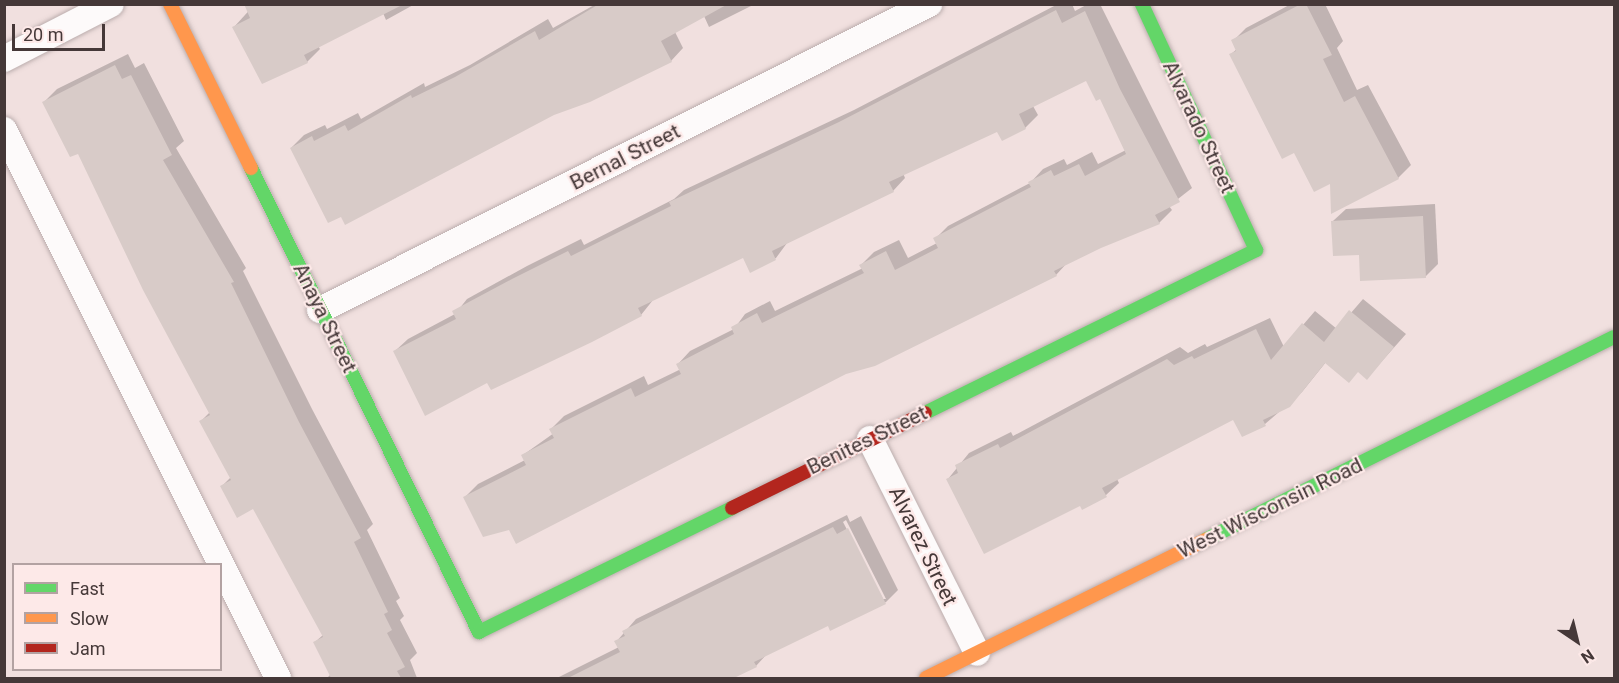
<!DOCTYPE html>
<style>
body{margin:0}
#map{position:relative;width:1619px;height:683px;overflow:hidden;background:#f1e0df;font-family:Roboto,sans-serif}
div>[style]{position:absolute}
.shadow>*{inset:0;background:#0003}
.building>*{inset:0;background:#d8cbc8}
.roads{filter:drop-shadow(0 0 2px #bbadad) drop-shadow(0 0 2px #bbadad)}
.street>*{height:26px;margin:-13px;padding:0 13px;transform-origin:13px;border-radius:13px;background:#fdfafa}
.fast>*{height:14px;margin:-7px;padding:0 7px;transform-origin:7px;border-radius:7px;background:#63d668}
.slow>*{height:14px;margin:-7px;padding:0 7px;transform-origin:7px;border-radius:7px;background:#ff974d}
.jam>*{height:14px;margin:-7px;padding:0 7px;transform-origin:7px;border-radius:7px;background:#b3261e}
span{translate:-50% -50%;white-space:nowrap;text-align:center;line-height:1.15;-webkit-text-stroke:4.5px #fde9e8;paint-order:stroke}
.street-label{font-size:21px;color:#453838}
.frame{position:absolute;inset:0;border:6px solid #453838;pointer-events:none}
.legend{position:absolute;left:12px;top:563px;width:210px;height:108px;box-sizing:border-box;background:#fde9e8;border:2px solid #b3a2a2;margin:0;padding:8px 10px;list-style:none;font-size:18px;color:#453838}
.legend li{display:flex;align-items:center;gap:12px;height:30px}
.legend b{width:30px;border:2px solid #b3a2a2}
.north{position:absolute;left:1547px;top:611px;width:60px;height:60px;-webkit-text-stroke:4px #fde9e8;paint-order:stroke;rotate:145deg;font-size:16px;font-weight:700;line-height:24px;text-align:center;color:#453838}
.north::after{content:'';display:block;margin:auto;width:21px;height:27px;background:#453838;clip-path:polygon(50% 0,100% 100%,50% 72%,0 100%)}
.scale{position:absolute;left:12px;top:24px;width:93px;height:27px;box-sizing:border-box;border:3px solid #453838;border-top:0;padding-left:8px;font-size:18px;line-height:21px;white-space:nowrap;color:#453838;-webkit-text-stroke:4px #fde9e8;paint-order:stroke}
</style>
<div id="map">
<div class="shadow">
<i style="clip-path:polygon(255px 4px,415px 4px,386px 20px,383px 13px,318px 46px,320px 49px,307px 62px,262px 82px,234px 27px)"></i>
<i style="clip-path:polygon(596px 4px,755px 4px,709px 27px,704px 16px,675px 32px,683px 48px,671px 61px,291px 148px,304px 135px,325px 125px,327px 129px,358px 113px,361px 119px,424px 83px,425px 87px,470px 65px,548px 19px,553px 28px)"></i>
<i style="clip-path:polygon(1058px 4px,1072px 4px,1075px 11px,1088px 4px,1100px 4px,1192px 188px,1169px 206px,1172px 210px,1159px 223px,1100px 246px,1068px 262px,1056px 275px,510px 528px,465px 497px,478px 484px,525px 460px,523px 455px,554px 433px,551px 429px,564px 416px,644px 376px,648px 385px,681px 369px,678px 364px,690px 351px,734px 329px,745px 314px,770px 301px,775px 311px,863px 268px,861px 265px,874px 252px,899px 240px,908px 258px,937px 243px,935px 239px,948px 226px,1030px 183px,1043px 169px,1064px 159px,1067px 165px,1092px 152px,1098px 164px,1126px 150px,1101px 97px,1087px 79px,1033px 106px,1038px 115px,1025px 128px,998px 130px,903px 173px,905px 178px,893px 191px,787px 243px,776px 258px,751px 271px,744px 256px,653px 300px,641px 315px,488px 381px,395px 351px,408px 339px,455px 314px,467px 299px,527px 266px,581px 239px,584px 245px,674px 199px,684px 190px,854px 110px)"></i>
<i style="clip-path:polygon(1291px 4px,1325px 4px,1343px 41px,1337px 48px,1357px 90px,1368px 85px,1411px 165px,1398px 178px,1331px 181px,1295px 151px,1231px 54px,1237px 49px,1233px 41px,1246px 28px)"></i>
<i style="clip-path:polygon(128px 54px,135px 68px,144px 63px,184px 141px,176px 148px,246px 268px,243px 271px,312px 409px,373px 524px,367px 530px,400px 598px,396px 601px,404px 616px,400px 620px,417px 653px,410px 660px,417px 678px,327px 678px,331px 674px,315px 642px,323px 635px,254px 507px,222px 486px,231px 477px,201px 421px,210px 412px,78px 152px,44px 102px,57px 89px)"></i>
<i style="clip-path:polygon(1435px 204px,1438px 264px,1425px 277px,1333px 221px,1346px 209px)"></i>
<i style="clip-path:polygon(1363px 299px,1406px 334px,1367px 378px,1358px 371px,1326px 362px,1302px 392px,1265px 424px,1234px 418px,1117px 479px,1119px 483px,1106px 495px,1080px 504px,948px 479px,969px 453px,1011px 432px,1013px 436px,1180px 347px,1188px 353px,1205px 344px,1207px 347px,1270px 318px,1284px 347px,1315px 311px,1337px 329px)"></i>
<i style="clip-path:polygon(evenodd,847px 515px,850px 522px,861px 516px,898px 590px,886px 602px,830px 629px,828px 624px,766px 655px,756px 666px,731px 667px,709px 678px,557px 678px,619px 647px,616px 642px,636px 619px,847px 515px,846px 520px,886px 599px,883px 599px,843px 522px,846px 520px)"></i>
</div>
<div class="building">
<i style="clip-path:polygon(244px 4px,404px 4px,304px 55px,308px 63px,262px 84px,232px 27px,250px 18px)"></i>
<i style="clip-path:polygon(599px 4px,728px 4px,661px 41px,672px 62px,590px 102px,554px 115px,345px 225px,341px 217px,328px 223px,290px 148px,312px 136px,314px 141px,345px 125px,348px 131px,411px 95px,412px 98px,455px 77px,535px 31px,539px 40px)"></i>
<i style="clip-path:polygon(1301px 4px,1306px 4px,1332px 55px,1323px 59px,1344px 102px,1355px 96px,1399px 179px,1331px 214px,1330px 184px,1314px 192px,1294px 153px,1282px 159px,1229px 54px,1236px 51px,1231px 40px)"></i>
<i style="clip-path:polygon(1056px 10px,1062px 23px,1085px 11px,1120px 89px,1180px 202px,1155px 215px,1160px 224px,1101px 248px,1054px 271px,1057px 276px,875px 366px,846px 374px,516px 544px,509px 530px,483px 537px,463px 497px,526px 465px,521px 455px,554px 438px,549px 429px,631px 388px,635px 397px,681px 374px,676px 364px,734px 334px,731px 327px,757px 313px,762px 323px,864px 273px,859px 265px,886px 251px,895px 270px,938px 248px,933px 238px,1031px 187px,1028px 182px,1051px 170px,1054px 176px,1079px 164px,1085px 176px,1126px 154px,1100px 99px,1096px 101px,1086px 81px,1019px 114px,1026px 129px,1002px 141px,997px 132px,889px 182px,894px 192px,772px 251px,776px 260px,750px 273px,743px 258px,638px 308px,642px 316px,592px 342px,491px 390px,487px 383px,425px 416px,393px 351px,456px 319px,452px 311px,512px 279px,568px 251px,571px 256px,671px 206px,669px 202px,839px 122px)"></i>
<i style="clip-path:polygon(115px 65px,122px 79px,131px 75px,172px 155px,163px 160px,234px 282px,231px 283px,299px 422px,361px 538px,354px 542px,388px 612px,384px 614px,392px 630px,387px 633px,405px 667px,397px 671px,401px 678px,331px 678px,313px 642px,323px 637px,253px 509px,237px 518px,220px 486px,231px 480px,199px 421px,210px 415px,143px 290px,78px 154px,70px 157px,42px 102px)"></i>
<i style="clip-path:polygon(1423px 216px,1426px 278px,1360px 281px,1359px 255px,1333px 256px,1331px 221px)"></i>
<i style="clip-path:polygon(1349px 310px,1394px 347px,1367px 380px,1358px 372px,1349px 383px,1325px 363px,1290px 407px,1263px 420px,1266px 426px,1242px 437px,1233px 420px,1102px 488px,1107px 497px,1082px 510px,1080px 506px,984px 554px,946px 479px,958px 473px,955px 465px,998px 444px,1000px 448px,1167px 359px,1174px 365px,1192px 356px,1194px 359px,1256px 329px,1271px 360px,1302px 323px,1324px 342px)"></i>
<i style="clip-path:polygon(833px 527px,837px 534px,848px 528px,886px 604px,830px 631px,828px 626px,754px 662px,757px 667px,734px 678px,568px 678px,620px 652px,614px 641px,625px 636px,622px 631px)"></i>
</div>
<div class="roads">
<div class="street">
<i style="left:4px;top:59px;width:120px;rotate:-27.2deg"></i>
<i style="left:4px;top:130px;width:613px;rotate:63.43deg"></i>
<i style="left:320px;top:310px;width:682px;rotate:-26.68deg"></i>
<i style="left:870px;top:439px;width:239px;rotate:63.4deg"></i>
</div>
<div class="fast">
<i style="left:251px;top:168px;width:517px;rotate:63.83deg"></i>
<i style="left:479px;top:632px;width:282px;rotate:-26.1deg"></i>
<i style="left:925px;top:413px;width:369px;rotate:-26.2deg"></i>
<i style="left:1256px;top:250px;width:271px;rotate:-114.9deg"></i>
<i style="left:1207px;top:539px;width:454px;rotate:-26.4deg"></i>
</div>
<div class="slow">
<i style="left:170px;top:4px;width:183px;rotate:63.7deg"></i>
<i style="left:926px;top:678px;width:313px;rotate:-26.3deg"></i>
</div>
<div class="jam">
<i style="left:732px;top:508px;width:215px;rotate:-26.2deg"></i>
</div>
</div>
<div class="street-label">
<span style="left:1199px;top:127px;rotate:65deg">Alvarado Street</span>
<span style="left:625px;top:157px;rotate:-27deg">Bernal Street</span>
<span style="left:325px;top:318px;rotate:64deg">Anaya Street</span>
<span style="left:867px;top:440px;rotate:-26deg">Benites Street</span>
<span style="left:1270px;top:508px;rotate:-26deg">West Wisconsin Road</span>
<span style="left:923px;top:546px;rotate:64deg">Alvarez Street</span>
</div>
<div class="frame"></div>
<ul class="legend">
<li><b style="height:8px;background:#63d668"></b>Fast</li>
<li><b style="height:8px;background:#ff974d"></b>Slow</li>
<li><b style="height:8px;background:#b3261e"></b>Jam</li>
</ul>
<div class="north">N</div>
<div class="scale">20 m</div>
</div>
